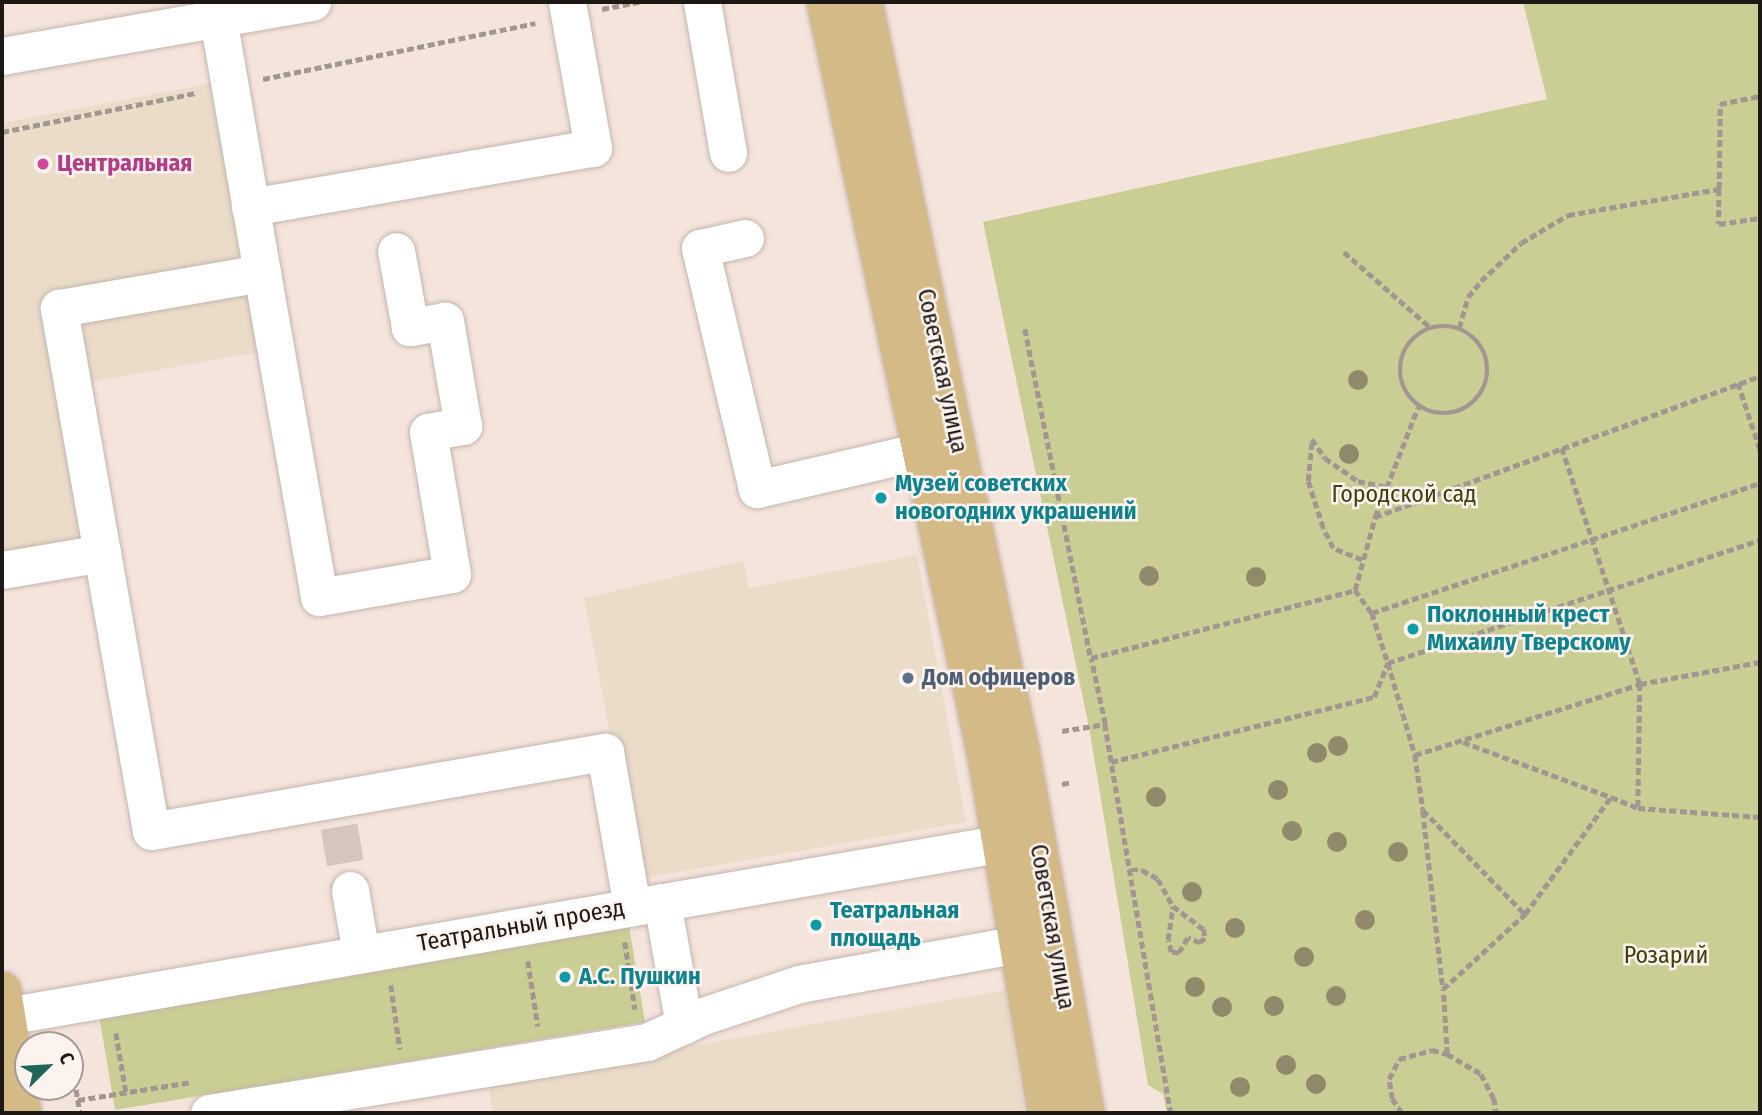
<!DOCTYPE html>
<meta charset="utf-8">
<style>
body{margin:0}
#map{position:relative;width:1762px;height:1115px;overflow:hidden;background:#f4e4dc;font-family:"Fira Sans Condensed",sans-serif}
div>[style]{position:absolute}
.commercial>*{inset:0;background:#eadcc9}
.green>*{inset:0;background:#cacd94}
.minor-tunnel>*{height:37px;margin-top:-18.5px;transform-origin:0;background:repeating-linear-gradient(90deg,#d4c5be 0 37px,transparent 0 55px)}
.path>*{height:4.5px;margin-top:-2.25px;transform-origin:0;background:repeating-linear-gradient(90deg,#a29690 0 7px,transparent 0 10.5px)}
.path>.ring{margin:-2.25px;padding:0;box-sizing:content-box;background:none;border:4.5px solid #a29690;border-radius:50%}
.roads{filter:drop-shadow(0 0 2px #c5b5ad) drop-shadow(0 0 2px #c5b5ad)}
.minor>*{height:37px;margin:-18.5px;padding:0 18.5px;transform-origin:18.5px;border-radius:18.5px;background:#fff}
.major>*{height:38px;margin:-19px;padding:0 19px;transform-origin:19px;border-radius:19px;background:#d3ba86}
.trees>*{width:20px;height:20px;margin:-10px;border-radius:50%;background:#908a6b}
.dots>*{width:19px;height:19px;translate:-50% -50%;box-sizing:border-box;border:4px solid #fdf3ee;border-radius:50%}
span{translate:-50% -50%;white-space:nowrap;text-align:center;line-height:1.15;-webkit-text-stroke:5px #fdf3ee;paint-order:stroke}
.hotel-label{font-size:24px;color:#b23c85;font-weight:700}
.left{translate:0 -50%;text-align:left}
.street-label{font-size:24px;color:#1e1815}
.culture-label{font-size:24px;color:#0d838f;font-weight:700}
.park-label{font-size:24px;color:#3f400f}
.service-label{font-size:24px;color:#4e5e75;font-weight:700}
.frame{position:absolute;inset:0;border:4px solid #1e1815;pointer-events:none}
.north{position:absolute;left:14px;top:1031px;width:70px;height:70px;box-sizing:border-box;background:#fdf3ee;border:2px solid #a49b97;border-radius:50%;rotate:66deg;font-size:19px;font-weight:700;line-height:28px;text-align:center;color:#1e1815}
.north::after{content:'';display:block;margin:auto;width:24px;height:32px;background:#1e655a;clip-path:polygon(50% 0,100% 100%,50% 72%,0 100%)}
</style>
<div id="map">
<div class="commercial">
<i style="clip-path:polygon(228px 80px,276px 349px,73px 385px,102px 553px,2px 570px,2px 123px)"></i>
<i style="clip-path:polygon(917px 555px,966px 822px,638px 879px,584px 598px,743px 561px,749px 588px)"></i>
<i style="clip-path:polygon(1005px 990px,1024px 1113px,493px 1113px,488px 1082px)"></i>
</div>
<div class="green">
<i style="clip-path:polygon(1523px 2px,1760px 2px,1760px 1113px,1167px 1113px,1163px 1094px,1148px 1085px,1089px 727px,983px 222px,1547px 99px)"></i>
<i style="clip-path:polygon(629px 926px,645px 1022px,115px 1110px,99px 1015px)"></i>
</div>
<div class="minor-tunnel">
<i style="left:339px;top:826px;width:65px;rotate:80.2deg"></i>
</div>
<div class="path">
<i style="left:602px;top:9px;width:38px;rotate:-11deg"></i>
<i style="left:263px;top:79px;width:278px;rotate:-11.6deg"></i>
<i style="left:2px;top:132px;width:198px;rotate:-11.4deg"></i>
<i style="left:1719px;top:189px;width:85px;rotate:-89.3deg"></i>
<i style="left:1720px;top:104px;width:41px;rotate:-11.3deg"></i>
<i style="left:1344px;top:252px;width:114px;rotate:41.1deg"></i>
<i class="ring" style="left:1400px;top:326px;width:83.5px;height:83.5px"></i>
<i style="left:1459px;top:328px;width:32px;rotate:-74deg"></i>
<i style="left:1468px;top:297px;width:21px;rotate:-51deg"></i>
<i style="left:1481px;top:281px;width:55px;rotate:-43.5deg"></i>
<i style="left:1521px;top:243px;width:55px;rotate:-30.8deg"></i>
<i style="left:1568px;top:215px;width:153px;rotate:-9.8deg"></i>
<i style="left:1719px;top:189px;width:35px;rotate:90deg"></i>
<i style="left:1719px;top:224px;width:41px;rotate:-8.3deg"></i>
<i style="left:1025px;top:329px;width:336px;rotate:78.7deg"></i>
<i style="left:1738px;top:383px;width:70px;rotate:71.6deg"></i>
<i style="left:1562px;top:448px;width:249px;rotate:71.7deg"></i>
<i style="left:1640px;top:684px;width:124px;rotate:90.9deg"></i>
<i style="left:1375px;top:517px;width:410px;rotate:-20.1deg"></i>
<i style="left:1362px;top:560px;width:31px;rotate:-158deg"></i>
<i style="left:1333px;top:548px;width:22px;rotate:-117deg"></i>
<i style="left:1323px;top:528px;width:49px;rotate:-107.7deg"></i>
<i style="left:1308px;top:481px;width:42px;rotate:-84.6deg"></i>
<i style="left:1312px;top:439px;width:23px;rotate:56deg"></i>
<i style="left:1325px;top:458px;width:40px;rotate:34.9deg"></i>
<i style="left:1358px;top:481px;width:29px;rotate:12deg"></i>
<i style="left:1355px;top:590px;width:76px;rotate:-74.7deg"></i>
<i style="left:1375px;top:517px;width:118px;rotate:-68.6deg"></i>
<i style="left:1372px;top:613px;width:409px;rotate:-18.5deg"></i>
<i style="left:1105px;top:724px;width:67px;rotate:-102deg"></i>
<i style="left:1091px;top:658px;width:273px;rotate:-14.4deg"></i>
<i style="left:1355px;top:590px;width:29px;rotate:54deg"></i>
<i style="left:1372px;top:613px;width:52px;rotate:72.3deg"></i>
<i style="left:1388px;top:663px;width:392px;rotate:-18.3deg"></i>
<i style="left:1062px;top:731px;width:44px;rotate:-9.2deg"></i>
<i style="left:1105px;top:724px;width:395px;rotate:80.4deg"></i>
<i style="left:1463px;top:742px;width:158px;rotate:20.4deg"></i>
<i style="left:1415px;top:755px;width:56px;rotate:81.7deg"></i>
<i style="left:1423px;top:810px;width:146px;rotate:45.6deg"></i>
<i style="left:1111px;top:762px;width:271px;rotate:-13.9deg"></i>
<i style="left:1374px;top:697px;width:37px;rotate:-68deg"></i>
<i style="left:1388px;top:663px;width:96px;rotate:73.6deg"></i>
<i style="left:1415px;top:755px;width:236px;rotate:-17.5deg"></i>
<i style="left:1640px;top:684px;width:122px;rotate:-10.4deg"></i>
<i style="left:1062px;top:784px;width:10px;rotate:-11deg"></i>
<i style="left:1423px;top:811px;width:179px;rotate:83.6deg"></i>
<i style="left:1131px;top:870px;width:11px"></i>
<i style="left:1142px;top:870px;width:18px;rotate:29deg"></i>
<i style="left:1158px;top:879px;width:31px;rotate:61deg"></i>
<i style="left:1173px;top:906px;width:39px;rotate:37deg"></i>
<i style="left:1204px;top:929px;width:9px;rotate:84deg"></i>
<i style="left:1205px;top:938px;width:7px;rotate:135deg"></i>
<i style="left:1200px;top:943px;width:13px;rotate:-157deg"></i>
<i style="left:1188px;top:938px;width:17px;rotate:121deg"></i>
<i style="left:1179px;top:953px;width:8px;rotate:-173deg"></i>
<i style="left:1171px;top:952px;width:12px;rotate:-104deg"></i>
<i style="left:1168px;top:940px;width:34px;rotate:-82deg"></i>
<i style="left:625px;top:942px;width:68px;rotate:81.5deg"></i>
<i style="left:528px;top:961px;width:66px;rotate:81.3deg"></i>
<i style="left:391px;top:985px;width:65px;rotate:82deg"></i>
<i style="left:116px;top:1033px;width:60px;rotate:80.4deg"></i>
<i style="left:70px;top:1048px;width:66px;rotate:81.3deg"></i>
<i style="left:1447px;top:1054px;width:65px;rotate:-93.5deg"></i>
<i style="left:1443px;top:989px;width:111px;rotate:-42.4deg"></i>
<i style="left:1525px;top:914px;width:145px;rotate:-53.7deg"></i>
<i style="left:1611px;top:797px;width:29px;rotate:22deg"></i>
<i style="left:1638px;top:808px;width:122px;rotate:4.2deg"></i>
<i style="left:78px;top:1100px;width:115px;rotate:-9deg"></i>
<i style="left:1402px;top:1113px;width:17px;rotate:-126deg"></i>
<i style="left:1392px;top:1099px;width:20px;rotate:-99deg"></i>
<i style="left:1389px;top:1079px;width:22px;rotate:-63deg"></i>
<i style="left:1399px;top:1059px;width:34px;rotate:-15deg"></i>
<i style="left:1432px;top:1050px;width:16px;rotate:15deg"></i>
<i style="left:1447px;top:1054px;width:39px;rotate:30deg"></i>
<i style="left:1481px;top:1074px;width:27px;rotate:62deg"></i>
<i style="left:1494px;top:1098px;width:15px;rotate:82deg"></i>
</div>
<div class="roads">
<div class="minor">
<i style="left:702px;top:2px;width:153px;rotate:80.2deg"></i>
<i style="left:218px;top:18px;width:259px;rotate:80.2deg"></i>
<i style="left:2px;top:56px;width:315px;rotate:-9.9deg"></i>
<i style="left:250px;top:207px;width:348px;rotate:-9.8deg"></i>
<i style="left:593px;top:148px;width:148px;rotate:-100.1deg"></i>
<i style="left:745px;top:238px;width:46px;rotate:167.5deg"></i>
<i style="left:700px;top:248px;width:248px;rotate:76.7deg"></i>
<i style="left:757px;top:489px;width:169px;rotate:-13deg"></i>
<i style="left:102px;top:553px;width:282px;rotate:80deg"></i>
<i style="left:151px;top:831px;width:461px;rotate:-9.9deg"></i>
<i style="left:605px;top:752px;width:157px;rotate:80.1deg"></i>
<i style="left:2px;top:570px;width:101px;rotate:-9.6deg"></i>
<i style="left:102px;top:553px;width:249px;rotate:-100deg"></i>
<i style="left:59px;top:308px;width:206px;rotate:-9.8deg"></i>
<i style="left:262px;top:273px;width:329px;rotate:80deg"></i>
<i style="left:319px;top:597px;width:135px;rotate:-9.8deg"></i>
<i style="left:452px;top:574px;width:144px;rotate:-99.6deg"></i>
<i style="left:428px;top:432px;width:36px;rotate:-10deg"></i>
<i style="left:463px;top:426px;width:107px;rotate:-99.7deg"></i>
<i style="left:445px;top:321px;width:36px;rotate:170deg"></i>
<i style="left:410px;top:327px;width:77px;rotate:-100.4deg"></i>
<i style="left:350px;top:890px;width:65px;rotate:80.2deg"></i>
<i style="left:662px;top:902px;width:125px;rotate:79.9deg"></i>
<i style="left:6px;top:1016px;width:1041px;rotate:-9.84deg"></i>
<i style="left:209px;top:1113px;width:444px;rotate:-9.2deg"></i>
<i style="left:647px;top:1042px;width:62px;rotate:-24.9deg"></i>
<i style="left:703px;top:1016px;width:101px;rotate:-18.4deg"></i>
<i style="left:799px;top:984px;width:225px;rotate:-10.3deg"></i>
</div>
<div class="major">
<i style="left:826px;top:2px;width:772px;rotate:77.96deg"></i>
<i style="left:987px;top:757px;width:361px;rotate:80.4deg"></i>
<i style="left:863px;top:2px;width:764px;rotate:78.15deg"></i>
<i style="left:1020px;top:750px;width:369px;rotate:79.8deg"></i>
<i style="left:2px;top:991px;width:124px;rotate:80.7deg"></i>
</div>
</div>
<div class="trees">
<i style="left:1358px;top:380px"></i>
<i style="left:1349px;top:454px"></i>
<i style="left:1149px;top:576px"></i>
<i style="left:1256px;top:577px"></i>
<i style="left:1338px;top:746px"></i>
<i style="left:1317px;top:753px"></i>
<i style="left:1278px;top:790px"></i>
<i style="left:1156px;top:797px"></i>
<i style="left:1292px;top:831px"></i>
<i style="left:1337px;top:842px"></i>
<i style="left:1398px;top:852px"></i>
<i style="left:1192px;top:892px"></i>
<i style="left:1365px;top:920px"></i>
<i style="left:1235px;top:928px"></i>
<i style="left:1304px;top:957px"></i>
<i style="left:1195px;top:987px"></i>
<i style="left:1336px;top:996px"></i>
<i style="left:1274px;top:1006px"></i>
<i style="left:1222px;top:1007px"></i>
<i style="left:1286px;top:1065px"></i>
<i style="left:1316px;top:1084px"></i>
<i style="left:1240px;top:1087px"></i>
</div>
<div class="dots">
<i style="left:43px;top:164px;background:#d1479c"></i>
<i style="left:881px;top:498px;background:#0f9aa8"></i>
<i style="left:1413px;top:629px;background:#0f9aa8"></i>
<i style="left:908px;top:678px;background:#5c6f8a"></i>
<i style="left:816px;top:925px;background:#0f9aa8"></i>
<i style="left:565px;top:977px;background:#0f9aa8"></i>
</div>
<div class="hotel-label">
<span class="left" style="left:57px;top:164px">Центральная</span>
</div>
<div class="street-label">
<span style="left:942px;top:371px;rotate:78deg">Советская улица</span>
<span style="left:521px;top:926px;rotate:-10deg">Театральный проезд</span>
<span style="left:1052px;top:927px;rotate:80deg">Советская улица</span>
</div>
<div class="culture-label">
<span class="left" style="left:895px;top:498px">Музей советских<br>новогодних украшений</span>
<span class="left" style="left:1427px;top:629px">Поклонный крест<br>Михаилу Тверскому</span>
<span class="left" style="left:830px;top:925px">Театральная<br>площадь</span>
<span class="left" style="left:579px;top:977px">А.С. Пушкин</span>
</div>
<div class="park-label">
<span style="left:1404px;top:495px">Городской сад</span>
<span style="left:1666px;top:956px">Розарий</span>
</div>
<div class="service-label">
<span class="left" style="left:922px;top:678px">Дом офицеров</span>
</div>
<div class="frame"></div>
<div class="north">С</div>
</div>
